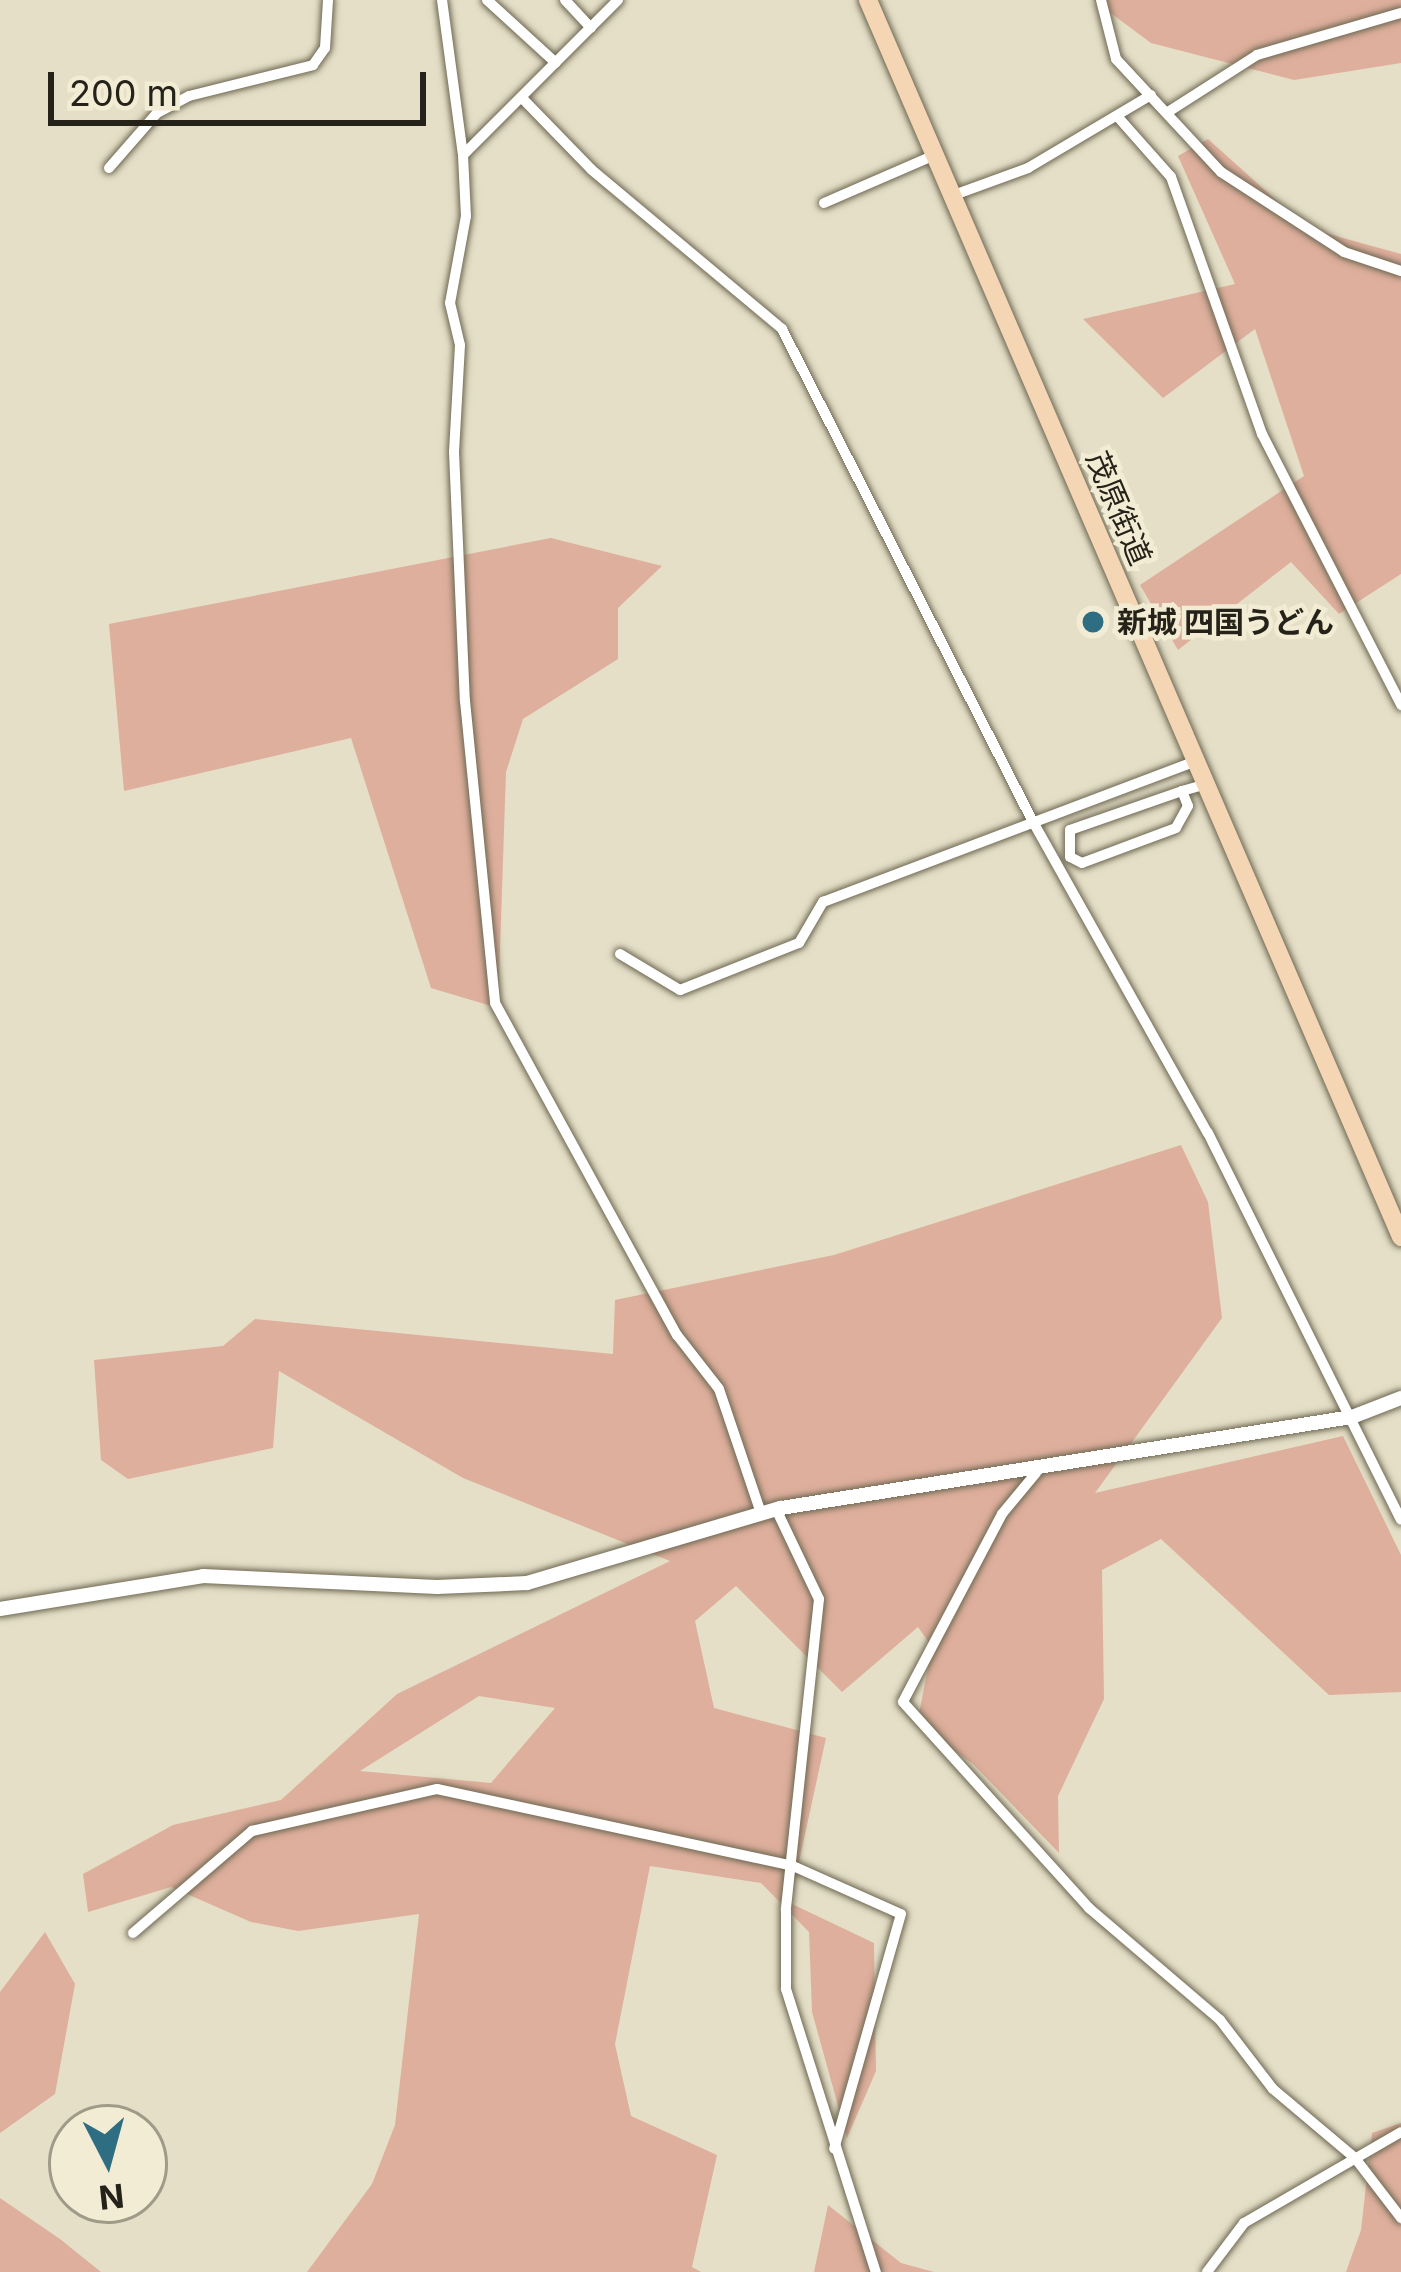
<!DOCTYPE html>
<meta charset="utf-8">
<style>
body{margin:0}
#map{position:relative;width:1401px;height:2272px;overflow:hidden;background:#e5dfc7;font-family:Inter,"Noto Sans JP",sans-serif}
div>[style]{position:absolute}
.green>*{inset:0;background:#deaf9c}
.roads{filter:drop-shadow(0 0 3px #6e6853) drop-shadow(0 0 3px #6e6853)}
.minor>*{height:10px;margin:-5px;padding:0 5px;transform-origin:5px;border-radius:5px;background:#fff}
.tertiary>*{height:14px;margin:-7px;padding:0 7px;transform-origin:7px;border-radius:7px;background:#fff}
.primary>*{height:18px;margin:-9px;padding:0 9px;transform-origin:9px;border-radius:9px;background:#f4d6b5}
.dots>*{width:33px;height:33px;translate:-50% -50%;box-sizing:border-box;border:6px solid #f2ecd4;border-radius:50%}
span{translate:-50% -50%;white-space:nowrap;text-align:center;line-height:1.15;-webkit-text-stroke:9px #f2ecd4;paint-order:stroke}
.street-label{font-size:30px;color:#242219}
.poi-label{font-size:30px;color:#242219;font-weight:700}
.left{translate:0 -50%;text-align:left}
.north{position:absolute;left:48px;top:2104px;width:120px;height:120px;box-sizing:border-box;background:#f2ecd4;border:3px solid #a09b89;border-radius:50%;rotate:174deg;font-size:33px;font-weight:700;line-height:48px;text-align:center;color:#242219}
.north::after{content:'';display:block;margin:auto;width:42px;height:54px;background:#2f6d83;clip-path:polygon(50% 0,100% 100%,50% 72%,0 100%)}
.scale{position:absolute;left:48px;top:72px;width:378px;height:54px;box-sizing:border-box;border:6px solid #242219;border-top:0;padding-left:15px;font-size:36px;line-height:42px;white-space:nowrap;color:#242219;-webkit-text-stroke:9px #f2ecd4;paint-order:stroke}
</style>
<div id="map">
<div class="green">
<i style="clip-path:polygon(1093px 0,1401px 0,1401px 63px,1294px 80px,1151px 43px)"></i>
<i style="clip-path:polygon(1208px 139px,1307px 228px,1401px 254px,1401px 574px,1339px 614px,1291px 562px,1178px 650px,1140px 585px,1304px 476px,1255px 329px,1163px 398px,1083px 319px,1235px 284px,1178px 156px)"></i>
<i style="clip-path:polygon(551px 538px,662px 566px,618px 608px,618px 659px,523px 719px,506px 772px,498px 1008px,431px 988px,351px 738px,124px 791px,109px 624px)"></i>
<i style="clip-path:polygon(evenodd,1181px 1145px,1208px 1202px,1222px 1318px,1095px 1493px,1343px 1436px,1401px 1555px,1401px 1692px,1329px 1695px,1161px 1539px,1102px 1570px,1104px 1699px,1058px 1796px,1059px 1853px,973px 1764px,917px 1724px,932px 1647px,918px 1627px,842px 1692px,736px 1586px,695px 1621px,714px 1708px,826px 1738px,790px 1903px,874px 1943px,876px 2071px,847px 2138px,812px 2012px,809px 1932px,761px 1883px,650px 1866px,615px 2044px,631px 2116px,717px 2155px,692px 2267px,701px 2272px,307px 2272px,372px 2184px,395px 2125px,419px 1914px,298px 1931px,251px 1922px,171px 1887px,88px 1912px,83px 1874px,173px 1825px,281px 1800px,397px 1694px,670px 1561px,463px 1478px,279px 1371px,273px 1448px,128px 1479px,101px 1460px,94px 1360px,223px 1346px,255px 1319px,613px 1354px,615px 1300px,834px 1255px,1181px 1145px,479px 1696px,555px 1708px,491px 1783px,360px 1771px,479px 1696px)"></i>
<i style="clip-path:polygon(45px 1932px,75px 1984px,55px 2094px,0 2133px,0 1992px)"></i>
<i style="clip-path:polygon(1401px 2123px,1401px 2272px,1346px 2272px,1361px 2230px,1372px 2133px)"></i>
<i style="clip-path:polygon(0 2198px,60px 2239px,101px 2272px,0 2272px)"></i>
<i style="clip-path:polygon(828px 2205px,901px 2263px,934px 2272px,814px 2272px)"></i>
</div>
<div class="roads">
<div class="minor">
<i style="left:442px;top:0;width:156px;rotate:82.3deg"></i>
<i style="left:487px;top:0;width:93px;rotate:42.4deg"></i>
<i style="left:565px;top:0;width:38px;rotate:47deg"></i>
<i style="left:618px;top:0;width:219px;rotate:135deg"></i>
<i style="left:463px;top:155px;width:61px;rotate:87.2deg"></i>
<i style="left:466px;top:216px;width:88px;rotate:100.4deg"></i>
<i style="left:450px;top:303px;width:43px;rotate:76.6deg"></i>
<i style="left:460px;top:345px;width:107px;rotate:93.2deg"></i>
<i style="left:454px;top:452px;width:249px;rotate:87.5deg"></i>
<i style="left:465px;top:701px;width:303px;rotate:84.3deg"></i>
<i style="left:495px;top:1003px;width:379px;rotate:61.3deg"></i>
<i style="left:677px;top:1335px;width:68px;rotate:52.1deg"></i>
<i style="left:719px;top:1389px;width:131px;rotate:71.3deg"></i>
<i style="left:1101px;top:0;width:61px;rotate:75.7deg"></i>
<i style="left:1116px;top:59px;width:154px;rotate:47.1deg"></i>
<i style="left:1221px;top:172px;width:147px;rotate:33deg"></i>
<i style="left:1344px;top:252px;width:60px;rotate:18.4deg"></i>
<i style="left:522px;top:98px;width:100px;rotate:45.8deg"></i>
<i style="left:592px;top:170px;width:248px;rotate:39.9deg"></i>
<i style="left:782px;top:329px;width:551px;rotate:63.02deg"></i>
<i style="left:1032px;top:820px;width:359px;rotate:60.7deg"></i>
<i style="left:1208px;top:1133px;width:432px;rotate:63.5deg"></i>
<i style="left:1168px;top:112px;width:106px;rotate:-32.6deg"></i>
<i style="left:1257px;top:55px;width:150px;rotate:-16.3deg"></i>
<i style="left:1117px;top:116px;width:81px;rotate:48.5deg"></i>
<i style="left:1171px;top:177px;width:273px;rotate:70.5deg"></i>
<i style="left:1262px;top:434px;width:305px;rotate:62.8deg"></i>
<i style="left:109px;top:168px;width:73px;rotate:-48.9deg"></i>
<i style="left:157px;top:113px;width:36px;rotate:-28deg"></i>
<i style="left:189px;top:96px;width:128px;rotate:-14deg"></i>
<i style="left:313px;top:65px;width:21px;rotate:-55deg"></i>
<i style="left:325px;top:48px;width:48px;rotate:-86.4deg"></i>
<i style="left:954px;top:195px;width:79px;rotate:-20deg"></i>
<i style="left:1028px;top:168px;width:143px;rotate:-30.7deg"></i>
<i style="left:824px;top:203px;width:121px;rotate:-23.4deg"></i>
<i style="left:1182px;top:791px;width:16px;rotate:68deg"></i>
<i style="left:1188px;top:806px;width:25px;rotate:119deg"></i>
<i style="left:1176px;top:828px;width:100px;rotate:159.6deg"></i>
<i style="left:1082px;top:863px;width:13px;rotate:-153deg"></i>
<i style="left:1070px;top:857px;width:27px;rotate:-90deg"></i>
<i style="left:1070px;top:830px;width:119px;rotate:-19.2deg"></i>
<i style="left:1182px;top:791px;width:22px;rotate:-16deg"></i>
<i style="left:620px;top:954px;width:70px;rotate:31deg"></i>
<i style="left:680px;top:990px;width:128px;rotate:-21.6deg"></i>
<i style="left:799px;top:943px;width:48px;rotate:-59.7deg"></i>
<i style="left:823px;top:902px;width:396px;rotate:-20.7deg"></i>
<i style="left:1036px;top:1473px;width:53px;rotate:129.7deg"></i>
<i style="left:1002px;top:1514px;width:212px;rotate:117.8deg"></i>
<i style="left:903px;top:1702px;width:278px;rotate:47.9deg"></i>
<i style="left:1089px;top:1908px;width:172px;rotate:40.5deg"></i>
<i style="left:1220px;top:2020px;width:87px;rotate:52.5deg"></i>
<i style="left:1273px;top:2089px;width:107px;rotate:40.1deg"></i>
<i style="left:1355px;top:2158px;width:76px;rotate:52.5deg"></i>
<i style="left:776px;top:1509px;width:100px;rotate:64.5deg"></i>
<i style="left:819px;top:1599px;width:313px;rotate:96.1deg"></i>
<i style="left:786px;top:1910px;width:79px;rotate:90deg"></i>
<i style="left:786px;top:1989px;width:297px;rotate:72.4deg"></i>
<i style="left:133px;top:1933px;width:157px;rotate:-40.6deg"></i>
<i style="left:252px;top:1831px;width:190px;rotate:-12.8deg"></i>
<i style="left:437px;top:1789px;width:364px;rotate:12.2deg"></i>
<i style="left:793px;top:1866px;width:118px;rotate:24deg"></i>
<i style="left:901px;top:1914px;width:244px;rotate:105.9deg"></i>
<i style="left:1207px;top:2272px;width:61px;rotate:-52.9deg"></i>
<i style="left:1244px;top:2223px;width:181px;rotate:-30.1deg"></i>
</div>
<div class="tertiary">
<i style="left:0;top:1609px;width:206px;rotate:-9.2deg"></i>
<i style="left:203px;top:1576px;width:234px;rotate:2.7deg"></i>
<i style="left:437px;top:1587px;width:90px;rotate:-2.5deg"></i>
<i style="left:527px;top:1583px;width:265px;rotate:-16.5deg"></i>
<i style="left:781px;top:1508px;width:578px;rotate:-9.06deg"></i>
<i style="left:1352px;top:1417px;width:53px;rotate:-21.2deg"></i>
</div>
<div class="primary">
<i style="left:868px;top:0;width:1347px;rotate:66.69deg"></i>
</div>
</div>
<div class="dots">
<i style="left:1093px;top:622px;background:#2f6d83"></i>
</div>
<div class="street-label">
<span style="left:1119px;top:508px;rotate:67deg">茂原街道</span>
</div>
<div class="poi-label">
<span class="left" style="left:1117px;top:622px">新城 四国うどん</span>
</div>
<div class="north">N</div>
<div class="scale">200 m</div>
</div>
